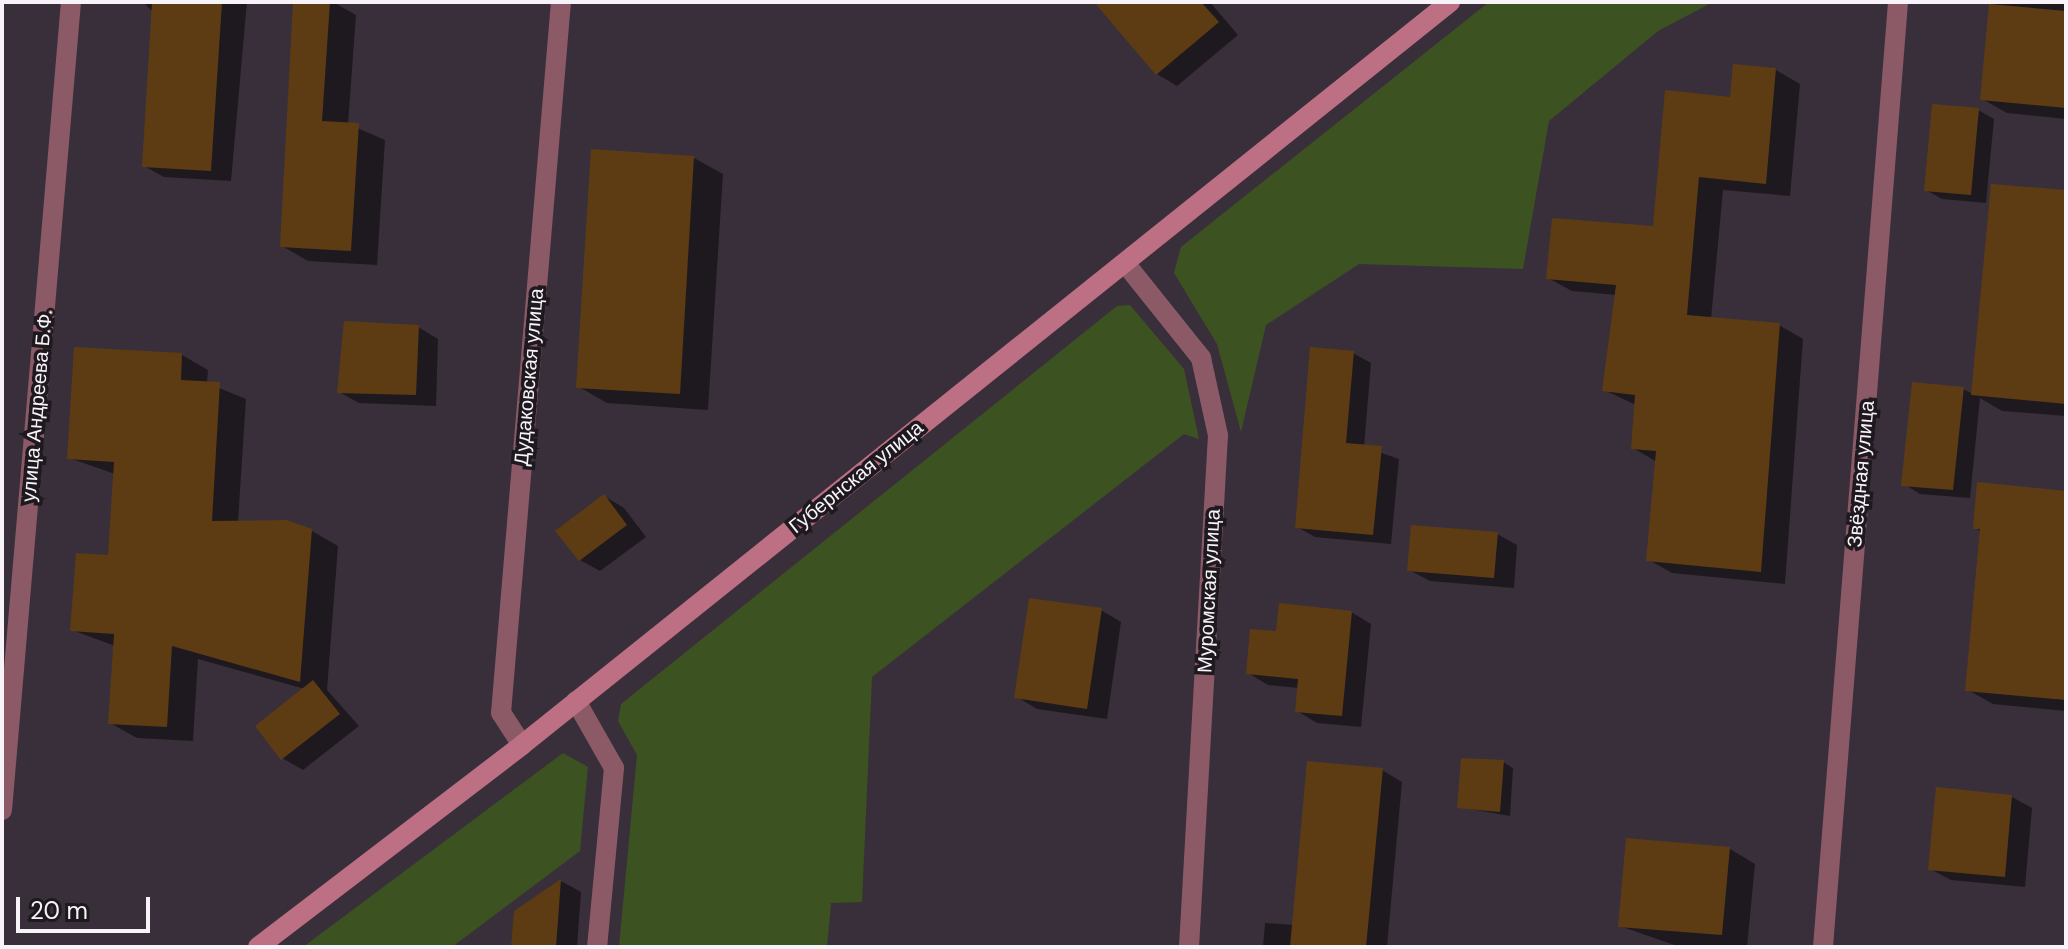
<!DOCTYPE html>
<meta charset="utf-8">
<style>
body{margin:0}
#map{position:relative;width:2068px;height:949px;overflow:hidden;background:#392f3a;font-family:"DM Sans",sans-serif}
div>[style]{position:absolute}
.green>*{inset:0;background:#3c5321}
.shadow>*{inset:0;background:#0007}
.building>*{inset:0;background:#5e3c13}
.lane>*{height:20px;margin:-10px;padding:0 10px;transform-origin:10px;border-radius:10px;background:#8c5a67}
.street>*{height:20px;margin:-10px;padding:0 10px;transform-origin:10px;border-radius:10px;background:#8c5a67}
.secondary>*{height:20px;margin:-10px;padding:0 10px;transform-origin:10px;border-radius:10px;background:#bd6f84}
span{translate:-50% -50%;white-space:nowrap;text-align:center;line-height:1.15;-webkit-text-stroke:7px #1d191e;paint-order:stroke}
.street-label{font-size:20px;color:#f8f2f9}
.frame{position:absolute;inset:0;border:4px solid #f8f2f9;pointer-events:none}
.scale{position:absolute;left:16px;top:897px;width:134px;height:36px;box-sizing:border-box;border:4px solid #f8f2f9;border-top:0;padding-left:10px;font-size:24px;line-height:28px;white-space:nowrap;color:#f8f2f9;-webkit-text-stroke:6px #1d191e;paint-order:stroke}
</style>
<div id="map">
<div class="green">
<i style="clip-path:polygon(1489px 2px,1713px 2px,1658px 31px,1549px 121px,1523px 269px,1359px 264px,1266px 325px,1241px 432px,1217px 344px,1174px 273px,1181px 247px)"></i>
<i style="clip-path:polygon(1130px 305px,1184px 369px,1199px 439px,1184px 434px,872px 677px,862px 902px,831px 903px,827px 947px,619px 947px,637px 755px,618px 721px,621px 704px,1117px 306px)"></i>
<i style="clip-path:polygon(563px 753px,588px 767px,580px 851px,452px 947px,303px 947px)"></i>
</div>
<div class="shadow">
<i style="clip-path:polygon(143px 2px,247px 2px,231px 181px,164px 177px,144px 166px,154px 13px)"></i>
<i style="clip-path:polygon(295px 2px,333px 2px,356px 15px,348px 124px,385px 140px,377px 265px,308px 261px,282px 246px)"></i>
<i style="clip-path:polygon(1114px 2px,1210px 2px,1238px 35px,1177px 86px,1157px 74px)"></i>
<i style="clip-path:polygon(1991px 2px,2066px 2px,2066px 119px,2007px 113px,1982px 99px)"></i>
<i style="clip-path:polygon(1734px 66px,1776px 70px,1800px 84px,1790px 196px,1723px 190px,1711px 319px,1779px 325px,1803px 339px,1785px 584px,1672px 573px,1649px 560px,1657px 462px,1633px 448px,1636px 405px,1604px 390px,1617px 295px,1572px 291px,1548px 278px,1655px 228px,1731px 99px)"></i>
<i style="clip-path:polygon(1978px 110px,1994px 119px,1986px 203px,1942px 199px,1926px 190px)"></i>
<i style="clip-path:polygon(694px 158px,723px 174px,708px 410px,607px 403px,579px 387px)"></i>
<i style="clip-path:polygon(2066px 192px,2066px 416px,2002px 411px,1980px 398px,1970px 498px,1920px 494px,1904px 484px,1963px 389px,1973px 394px)"></i>
<i style="clip-path:polygon(418px 327px,438px 339px,436px 406px,359px 403px,339px 392px)"></i>
<i style="clip-path:polygon(1353px 353px,1371px 363px,1364px 447px,1399px 459px,1391px 544px,1315px 537px,1297px 527px)"></i>
<i style="clip-path:polygon(182px 355px,208px 370px,207px 383px,246px 399px,238px 522px,312px 531px,338px 546px,327px 690px,359px 726px,303px 770px,282px 758px,305px 689px,198px 659px,193px 741px,137px 738px,110px 723px,115px 646px,72px 630px,110px 557px,115px 474px,69px 458px)"></i>
<i style="clip-path:polygon(2066px 493px,2066px 711px,1993px 704px,1968px 690px,1982px 532px,1975px 528px)"></i>
<i style="clip-path:polygon(604px 496px,624px 508px,646px 537px,600px 571px,580px 560px)"></i>
<i style="clip-path:polygon(1497px 534px,1517px 545px,1514px 588px,1430px 581px,1409px 570px)"></i>
<i style="clip-path:polygon(1101px 610px,1121px 622px,1107px 719px,1037px 709px,1017px 697px)"></i>
<i style="clip-path:polygon(1351px 612px,1371px 624px,1361px 727px,1317px 723px,1297px 711px,1299px 688px,1268px 685px,1248px 673px,1278px 634px)"></i>
<i style="clip-path:polygon(1503px 762px,1513px 768px,1510px 816px,1459px 807px)"></i>
<i style="clip-path:polygon(1382px 770px,1402px 782px,1387px 947px,1263px 947px,1265px 923px,1294px 925px)"></i>
<i style="clip-path:polygon(2012px 797px,2032px 808px,2025px 887px,1951px 880px,1930px 869px)"></i>
<i style="clip-path:polygon(1730px 849px,1755px 864px,1747px 947px,1680px 947px,1620px 926px)"></i>
<i style="clip-path:polygon(561px 881px,581px 892px,577px 947px,513px 947px,516px 912px)"></i>
</div>
<div class="building">
<i style="clip-path:polygon(152px 2px,222px 2px,211px 171px,142px 167px)"></i>
<i style="clip-path:polygon(293px 2px,330px 2px,322px 121px,359px 123px,351px 251px,280px 247px)"></i>
<i style="clip-path:polygon(1094px 2px,1201px 2px,1219px 22px,1156px 75px)"></i>
<i style="clip-path:polygon(1989px 4px,2066px 11px,2066px 108px,1980px 100px)"></i>
<i style="clip-path:polygon(1733px 64px,1776px 68px,1766px 184px,1699px 177px,1687px 315px,1780px 323px,1761px 572px,1646px 561px,1656px 451px,1631px 449px,1635px 395px,1602px 391px,1616px 285px,1546px 279px,1552px 218px,1653px 226px,1665px 90px,1730px 97px)"></i>
<i style="clip-path:polygon(1932px 104px,1979px 108px,1971px 195px,1924px 191px)"></i>
<i style="clip-path:polygon(591px 149px,694px 156px,680px 394px,576px 388px)"></i>
<i style="clip-path:polygon(1991px 184px,2066px 190px,2066px 404px,1971px 395px)"></i>
<i style="clip-path:polygon(344px 321px,419px 325px,416px 395px,337px 393px)"></i>
<i style="clip-path:polygon(74px 347px,182px 353px,181px 380px,220px 382px,212px 521px,286px 520px,312px 529px,300px 682px,172px 646px,167px 727px,108px 724px,114px 634px,70px 631px,76px 553px,108px 555px,114px 462px,67px 459px)"></i>
<i style="clip-path:polygon(1310px 347px,1354px 351px,1346px 443px,1382px 446px,1373px 535px,1295px 528px)"></i>
<i style="clip-path:polygon(1912px 382px,1964px 387px,1953px 490px,1901px 486px)"></i>
<i style="clip-path:polygon(1977px 482px,2066px 491px,2066px 700px,1965px 691px,1980px 529px,1973px 529px)"></i>
<i style="clip-path:polygon(604px 494px,627px 525px,579px 561px,555px 531px)"></i>
<i style="clip-path:polygon(1411px 525px,1498px 532px,1494px 578px,1407px 571px)"></i>
<i style="clip-path:polygon(1029px 598px,1102px 608px,1087px 709px,1014px 698px)"></i>
<i style="clip-path:polygon(1279px 603px,1352px 611px,1342px 716px,1295px 712px,1298px 679px,1246px 674px,1250px 629px,1276px 631px)"></i>
<i style="clip-path:polygon(313px 680px,340px 714px,281px 760px,255px 726px)"></i>
<i style="clip-path:polygon(1461px 758px,1504px 760px,1500px 812px,1457px 808px)"></i>
<i style="clip-path:polygon(1307px 761px,1383px 768px,1366px 947px,1290px 947px)"></i>
<i style="clip-path:polygon(1936px 787px,2012px 795px,2005px 877px,1928px 870px)"></i>
<i style="clip-path:polygon(1626px 838px,1730px 847px,1722px 935px,1618px 927px)"></i>
<i style="clip-path:polygon(561px 879px,556px 947px,511px 947px,514px 911px)"></i>
</div>
<div class="lane">
<i style="left:522px;top:745px;width:38px;rotate:-123deg"></i>
<i style="left:501px;top:713px;width:714px;rotate:-85.18deg"></i>
</div>
<div class="street">
<i style="left:1125px;top:263px;width:122px;rotate:51.3deg"></i>
<i style="left:1201px;top:358px;width:79px;rotate:77.6deg"></i>
<i style="left:1218px;top:435px;width:513px;rotate:93.24deg"></i>
<i style="left:576px;top:701px;width:77px;rotate:60.4deg"></i>
<i style="left:614px;top:768px;width:180px;rotate:95.4deg"></i>
<i style="left:2px;top:810px;width:811px;rotate:-85.12deg"></i>
<i style="left:1823px;top:947px;width:948px;rotate:-85.46deg"></i>
</div>
<div class="secondary">
<i style="left:258px;top:947px;width:332px;rotate:-37.4deg"></i>
<i style="left:522px;top:745px;width:1189px;rotate:-38.68deg"></i>
</div>
<div class="street-label">
<span style="left:529px;top:377px;rotate:-85deg">Дудаковская улица</span>
<span style="left:37px;top:406px;rotate:-85deg">улица Андреева Б.Ф.</span>
<span style="left:1861px;top:474px;rotate:-85deg">Звёздная улица</span>
<span style="left:856px;top:477px;rotate:-39deg">Губернская улица</span>
<span style="left:1209px;top:591px;rotate:-87deg">Муромская улица</span>
</div>
<div class="frame"></div>
<div class="scale">20 m</div>
</div>
